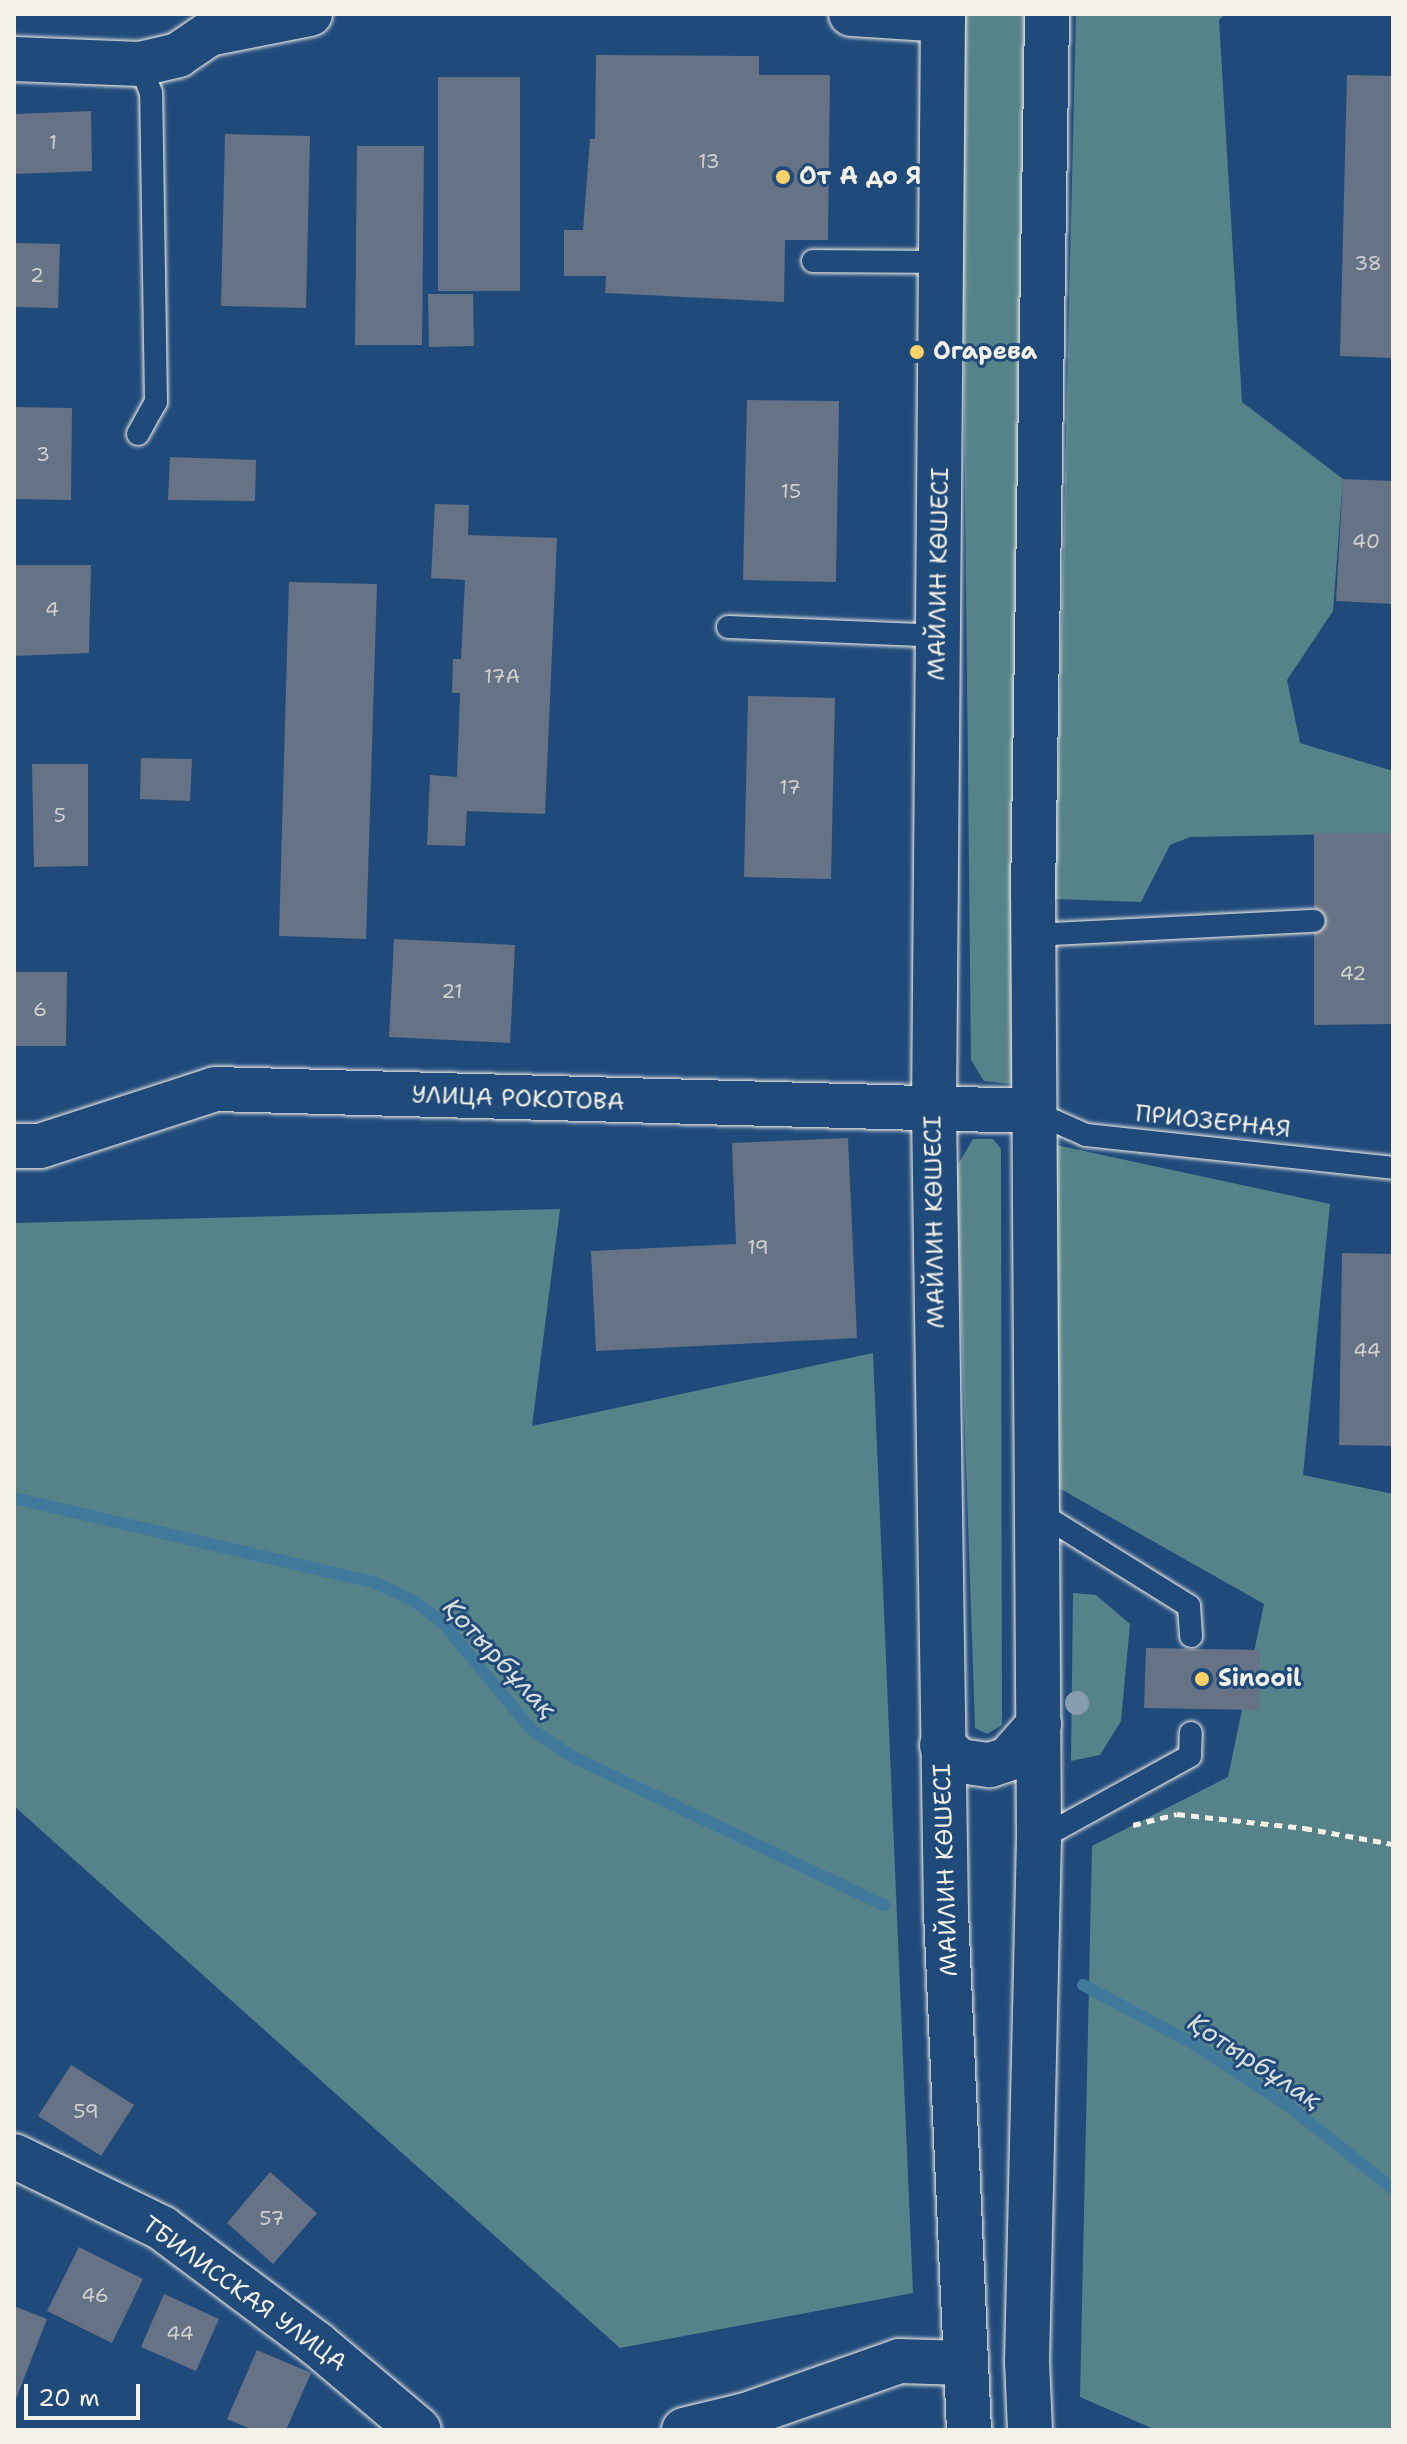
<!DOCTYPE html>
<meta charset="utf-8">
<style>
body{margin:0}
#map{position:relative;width:1407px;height:2444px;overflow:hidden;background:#1f4a7a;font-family:"Shantell Sans",sans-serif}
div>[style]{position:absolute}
.green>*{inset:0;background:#56828a}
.stream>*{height:12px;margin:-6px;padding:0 6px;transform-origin:6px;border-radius:6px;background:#40799b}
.building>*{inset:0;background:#667285}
.path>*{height:5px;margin-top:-2.5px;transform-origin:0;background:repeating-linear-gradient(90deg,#f4f1e8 0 8px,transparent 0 14px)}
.roads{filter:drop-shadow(0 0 2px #f4f1e8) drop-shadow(0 0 2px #f4f1e8)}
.service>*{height:22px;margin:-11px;padding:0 11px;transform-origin:11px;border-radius:11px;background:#1f4a7a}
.minor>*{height:44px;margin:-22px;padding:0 22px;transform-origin:22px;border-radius:22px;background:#1f4a7a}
.secondary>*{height:44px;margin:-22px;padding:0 22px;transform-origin:22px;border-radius:22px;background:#1f4a7a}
.trees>*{width:24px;height:24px;margin:-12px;border-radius:50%;background:#879caf}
.dots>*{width:22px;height:22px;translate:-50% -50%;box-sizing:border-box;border:4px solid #1f4a7a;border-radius:50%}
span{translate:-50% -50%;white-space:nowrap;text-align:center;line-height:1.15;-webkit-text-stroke:6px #1f4a7a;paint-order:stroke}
.number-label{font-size:20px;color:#d0d1cf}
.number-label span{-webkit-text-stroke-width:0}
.poi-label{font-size:24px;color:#f4f1e8;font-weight:700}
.left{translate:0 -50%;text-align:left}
.street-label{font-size:24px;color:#f4f1e8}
.water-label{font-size:26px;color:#d9dfdc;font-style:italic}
.frame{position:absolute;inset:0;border:16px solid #f4f1e8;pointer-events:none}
.scale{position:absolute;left:24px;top:2384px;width:116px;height:36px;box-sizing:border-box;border:4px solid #f4f1e8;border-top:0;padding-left:10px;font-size:24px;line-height:28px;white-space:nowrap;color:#f4f1e8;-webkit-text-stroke:6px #1f4a7a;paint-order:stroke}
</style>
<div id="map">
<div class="green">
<i style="clip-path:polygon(960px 14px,1037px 14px,1024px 1055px,1011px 1084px,984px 1081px,971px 1060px)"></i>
<i style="clip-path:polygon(1076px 14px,1225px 14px,1219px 20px,1242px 402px,1343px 479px,1333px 611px,1287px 680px,1300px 743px,1393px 771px,1393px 833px,1190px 837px,1170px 845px,1141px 902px,1055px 899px)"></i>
<i style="clip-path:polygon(973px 1139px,993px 1139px,1001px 1149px,1002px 1725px,987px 1734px,975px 1728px,956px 1168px)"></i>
<i style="clip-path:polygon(1056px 1145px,1330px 1204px,1303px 1475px,1393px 1494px,1393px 2430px,1156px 2430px,1080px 2397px,1092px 1846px,1228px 1777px,1264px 1604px,1050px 1483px)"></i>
<i style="clip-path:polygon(560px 1209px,532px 1426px,873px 1353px,913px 2293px,620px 2348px,14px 1806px,14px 1223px)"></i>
<i style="clip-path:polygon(1073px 1593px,1096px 1595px,1130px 1624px,1121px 1721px,1100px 1755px,1071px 1761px)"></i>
</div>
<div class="stream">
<i style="left:14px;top:1498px;width:372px;rotate:13.2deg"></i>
<i style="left:376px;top:1583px;width:42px;rotate:25.3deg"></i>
<i style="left:414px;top:1601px;width:35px;rotate:37deg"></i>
<i style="left:442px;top:1622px;width:139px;rotate:50.2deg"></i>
<i style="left:531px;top:1729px;width:48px;rotate:34deg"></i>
<i style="left:571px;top:1756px;width:347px;rotate:25.5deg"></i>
<i style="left:1083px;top:1985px;width:123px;rotate:28deg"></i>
<i style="left:1192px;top:2043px;width:117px;rotate:33.1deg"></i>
<i style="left:1290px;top:2107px;width:132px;rotate:38.5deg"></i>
</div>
<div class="building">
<i style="clip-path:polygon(596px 55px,759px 56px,759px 75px,830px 75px,828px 240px,785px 240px,784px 302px,605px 293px,606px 276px,564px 276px,564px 230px,583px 230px,590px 139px,595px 139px)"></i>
<i style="clip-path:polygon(1347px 75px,1393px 76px,1393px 358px,1340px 356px)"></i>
<i style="clip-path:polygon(438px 77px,520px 77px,520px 291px,438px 291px)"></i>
<i style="clip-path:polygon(91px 111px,92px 171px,14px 174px,14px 114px)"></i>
<i style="clip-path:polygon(225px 134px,310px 136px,306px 308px,221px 306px)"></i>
<i style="clip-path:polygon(357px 146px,424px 146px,422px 345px,355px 345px)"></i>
<i style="clip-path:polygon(14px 243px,60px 244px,58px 308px,14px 307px)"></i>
<i style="clip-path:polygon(428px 294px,473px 294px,474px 346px,429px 347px)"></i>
<i style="clip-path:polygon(747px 400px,839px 401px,836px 582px,743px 580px)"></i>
<i style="clip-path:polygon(14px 407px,72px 408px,71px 500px,14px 499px)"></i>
<i style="clip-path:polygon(170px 457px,256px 460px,255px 501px,168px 500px)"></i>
<i style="clip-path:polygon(1343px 479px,1393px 481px,1393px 604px,1336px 601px)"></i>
<i style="clip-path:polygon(435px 504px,469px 505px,468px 535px,557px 538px,545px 814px,467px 811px,465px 846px,427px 845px,430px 775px,457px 777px,460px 693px,452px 693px,453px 659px,461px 659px,465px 580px,431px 578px)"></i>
<i style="clip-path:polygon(14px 565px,91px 565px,89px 653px,14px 656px)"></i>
<i style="clip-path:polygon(289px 582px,377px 584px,366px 939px,279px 936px)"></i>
<i style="clip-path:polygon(748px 696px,835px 698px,831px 879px,744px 877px)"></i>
<i style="clip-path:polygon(141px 758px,192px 759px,190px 801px,140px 799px)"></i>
<i style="clip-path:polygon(32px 764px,88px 764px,88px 866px,34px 867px)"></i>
<i style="clip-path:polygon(1314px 833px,1393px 833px,1393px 1024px,1314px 1025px)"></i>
<i style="clip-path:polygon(394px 939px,515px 945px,510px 1043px,389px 1037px)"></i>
<i style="clip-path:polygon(14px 972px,67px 972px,66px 1046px,14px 1046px)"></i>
<i style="clip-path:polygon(848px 1138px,857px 1338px,596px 1351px,591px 1251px,736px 1244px,732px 1143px)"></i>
<i style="clip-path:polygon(1342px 1253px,1393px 1254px,1393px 1446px,1339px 1445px)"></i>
<i style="clip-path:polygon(1146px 1648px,1260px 1650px,1259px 1710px,1144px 1708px)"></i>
<i style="clip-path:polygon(71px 2065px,134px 2105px,101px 2156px,38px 2116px)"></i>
<i style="clip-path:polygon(270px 2172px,317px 2213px,273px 2264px,227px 2223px)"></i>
<i style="clip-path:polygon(79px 2247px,143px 2279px,112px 2343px,47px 2311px)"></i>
<i style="clip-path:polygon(164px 2294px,219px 2319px,196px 2371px,141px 2347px)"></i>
<i style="clip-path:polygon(14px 2306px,47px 2319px,14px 2404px)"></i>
<i style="clip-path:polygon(257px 2350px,311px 2373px,286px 2430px,253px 2430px,227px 2419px)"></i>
</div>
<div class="path">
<i style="left:1133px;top:1825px;width:45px;rotate:-14deg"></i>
<i style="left:1177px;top:1814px;width:128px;rotate:6.3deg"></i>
<i style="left:1304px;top:1828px;width:90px;rotate:10.2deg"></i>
</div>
<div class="roads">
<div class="service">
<i style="left:813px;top:261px;width:128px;rotate:0.4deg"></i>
<i style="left:138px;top:434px;width:37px;rotate:-61deg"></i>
<i style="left:156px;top:402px;width:309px;rotate:-90.9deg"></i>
<i style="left:151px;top:93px;width:31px;rotate:-111deg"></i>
<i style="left:728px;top:627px;width:211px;rotate:2.4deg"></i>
<i style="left:1033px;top:935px;width:281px;rotate:-2.9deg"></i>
<i style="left:1032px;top:1111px;width:59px;rotate:24deg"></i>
<i style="left:1086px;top:1135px;width:309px;rotate:6.1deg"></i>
<i style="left:1038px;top:1512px;width:178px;rotate:31.9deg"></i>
<i style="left:1189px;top:1606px;width:30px;rotate:86deg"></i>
<i style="left:1039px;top:1839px;width:172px;rotate:-28.8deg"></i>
<i style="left:1190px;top:1756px;width:23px;rotate:-88deg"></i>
</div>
<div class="minor">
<i style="left:851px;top:14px;width:92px;rotate:3.7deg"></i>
<i style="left:14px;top:59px;width:126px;rotate:2.3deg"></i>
<i style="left:140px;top:64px;width:39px;rotate:-13deg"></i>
<i style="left:178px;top:55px;width:37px;rotate:-34deg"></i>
<i style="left:209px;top:34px;width:103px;rotate:-11.2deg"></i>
<i style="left:14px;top:1146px;width:26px"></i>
<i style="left:40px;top:1146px;width:184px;rotate:-18deg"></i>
<i style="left:215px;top:1089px;width:817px;rotate:1.54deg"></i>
<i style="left:14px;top:2156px;width:165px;rotate:25.9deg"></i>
<i style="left:162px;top:2228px;width:194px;rotate:36.8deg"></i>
<i style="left:317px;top:2344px;width:133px;rotate:40.1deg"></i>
<i style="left:684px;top:2430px;width:64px;rotate:-13.6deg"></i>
<i style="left:746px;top:2415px;width:162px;rotate:-19.4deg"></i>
<i style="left:899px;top:2361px;width:66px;rotate:1.7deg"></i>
</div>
<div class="secondary">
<i style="left:943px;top:14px;width:1098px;rotate:90.47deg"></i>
<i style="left:934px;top:1112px;width:800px;rotate:89.14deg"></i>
<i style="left:946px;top:1912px;width:519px;rotate:87.46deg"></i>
<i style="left:942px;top:1745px;width:24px;rotate:42deg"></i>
<i style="left:960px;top:1761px;width:30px;rotate:8deg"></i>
<i style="left:990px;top:1765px;width:19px;rotate:-18deg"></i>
<i style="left:1008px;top:1759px;width:47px;rotate:-48.5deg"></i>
<i style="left:1030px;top:2430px;width:68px;rotate:-92.5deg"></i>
<i style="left:1027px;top:2362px;width:523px;rotate:-88.69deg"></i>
<i style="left:1039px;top:1839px;width:943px;rotate:-90.36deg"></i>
<i style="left:1033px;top:896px;width:882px;rotate:-89.09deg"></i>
</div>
</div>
<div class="trees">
<i style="left:1077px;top:1703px"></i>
</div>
<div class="dots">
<i style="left:783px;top:177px;background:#ffd166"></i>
<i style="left:917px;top:352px;background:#ffd166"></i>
<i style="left:1202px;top:1679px;background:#ffd166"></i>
</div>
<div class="number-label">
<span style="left:53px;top:142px">1</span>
<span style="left:709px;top:161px">13</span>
<span style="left:1368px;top:263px">38</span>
<span style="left:37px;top:275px">2</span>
<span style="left:43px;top:454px">3</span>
<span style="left:791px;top:491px">15</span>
<span style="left:1366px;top:541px">40</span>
<span style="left:52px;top:609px">4</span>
<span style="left:502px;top:676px">17А</span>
<span style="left:790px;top:787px">17</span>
<span style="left:60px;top:815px">5</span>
<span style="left:1353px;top:973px">42</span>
<span style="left:452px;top:991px">21</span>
<span style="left:40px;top:1009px">6</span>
<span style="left:758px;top:1247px">19</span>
<span style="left:1367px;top:1350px">44</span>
<span style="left:86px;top:2111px">59</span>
<span style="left:272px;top:2218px">57</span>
<span style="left:95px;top:2295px">46</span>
<span style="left:180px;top:2333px">44</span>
</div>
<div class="poi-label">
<span class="left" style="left:799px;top:177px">От А до Я</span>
<span class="left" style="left:933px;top:352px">Огарева</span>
<span class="left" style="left:1218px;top:1679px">Sinooil</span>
</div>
<div class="street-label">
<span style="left:939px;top:574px;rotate:-89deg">МАЙЛИН КӨШЕСІ</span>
<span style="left:518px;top:1099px;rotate:2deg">УЛИЦА РОКОТОВА</span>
<span style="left:1213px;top:1122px;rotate:6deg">ПРИОЗЕРНАЯ</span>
<span style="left:935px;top:1222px;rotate:-91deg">МАЙЛИН КӨШЕСІ</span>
<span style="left:946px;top:1870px;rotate:-92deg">МАЙЛИН КӨШЕСІ</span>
<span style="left:244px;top:2294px;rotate:36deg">ТБИЛИССКАЯ УЛИЦА</span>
</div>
<div class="water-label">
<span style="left:500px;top:1658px;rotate:47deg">Қотырбұлақ</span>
<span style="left:1255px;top:2061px;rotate:33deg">Қотырбұлақ</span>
</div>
<div class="frame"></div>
<div class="scale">20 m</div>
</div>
